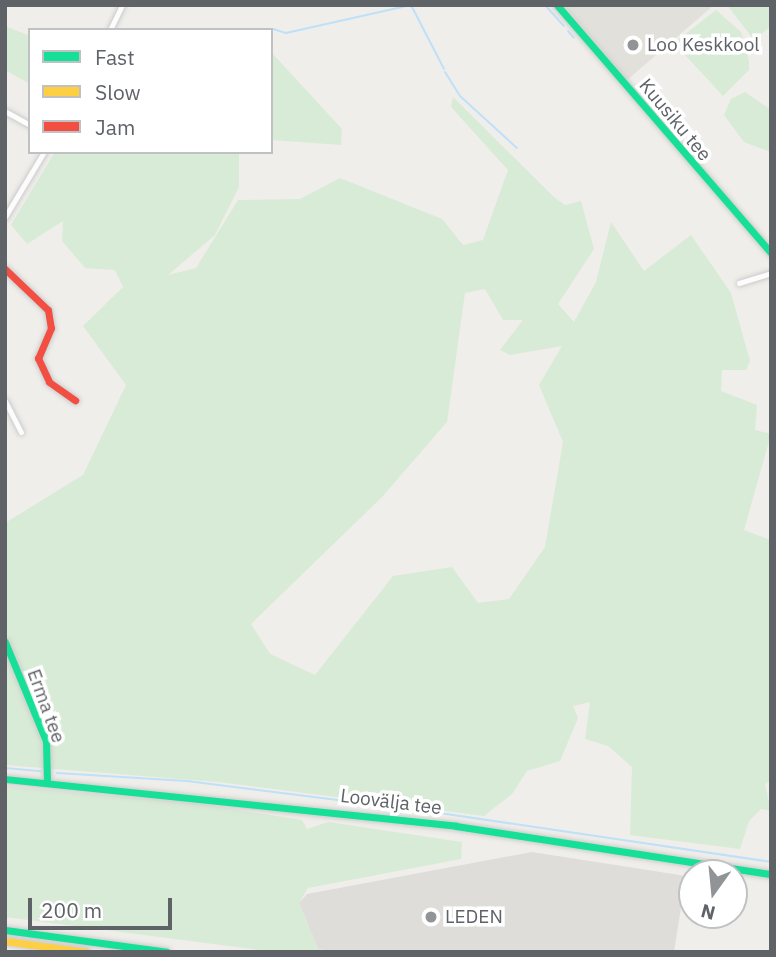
<!DOCTYPE html>
<meta charset="utf-8">
<style>
body{margin:0}
#map{position:relative;width:776px;height:957px;overflow:hidden;background:#efeeea;font-family:"IBM Plex Sans",sans-serif}
div>[style]{position:absolute}
.industrial>*{inset:0;background:#dfddda}
.education>*{inset:0;background:#e2e0da}
.green>*{inset:0;background:#d8ebd6}
.stream>*{height:2px;margin:-1px;padding:0 1px;transform-origin:1px;border-radius:1px;background:#bfe0f9}
.roads{filter:drop-shadow(0 0 2px #cbcccc) drop-shadow(0 0 2px #cbcccc)}
.street>*{height:4.5px;margin:-2.25px;padding:0 2.25px;transform-origin:2.25px;border-radius:2.25px;background:#fdfcfc}
.fast>*{height:7px;margin:-3.5px;padding:0 3.5px;transform-origin:3.5px;border-radius:3.5px;background:#16e098}
.slow>*{height:7px;margin:-3.5px;padding:0 3.5px;transform-origin:3.5px;border-radius:3.5px;background:#ffcf43}
.jam>*{height:7px;margin:-3.5px;padding:0 3.5px;transform-origin:3.5px;border-radius:3.5px;background:#f24e42}
.dots>*{width:19px;height:19px;translate:-50% -50%;box-sizing:border-box;border:4px solid #fff;border-radius:50%}
span{translate:-50% -50%;white-space:nowrap;text-align:center;line-height:1.15;-webkit-text-stroke:7px #fff;paint-order:stroke}
.poi-label{font-size:19px;color:#5f6368}
.left{translate:0 -50%;text-align:left}
.street-label{font-size:19px;color:#5f6368}
.frame{position:absolute;inset:0;border:7px solid #5f6368;pointer-events:none}
.legend{position:absolute;left:28px;top:28px;width:245px;height:126px;box-sizing:border-box;background:#fff;border:2px solid #bfc1c3;margin:0;padding:9px 12px;list-style:none;font-size:21px;color:#5f6368}
.legend li{display:flex;align-items:center;gap:14px;height:35px}
.legend b{width:35px;border:2px solid #bfc1c3}
.north{position:absolute;left:678px;top:859px;width:70px;height:70px;box-sizing:border-box;background:#fff;border:2px solid #bfc1c3;border-radius:50%;rotate:195deg;font-size:19px;font-weight:700;line-height:28px;text-align:center;color:#5f6368}
.north::after{content:'';display:block;margin:auto;width:24px;height:32px;background:#919496;clip-path:polygon(50% 0,100% 100%,50% 72%,0 100%)}
.scale{position:absolute;left:28px;top:898px;width:144px;height:32px;box-sizing:border-box;border:4px solid #5f6368;border-top:0;padding-left:9px;font-size:21px;line-height:24px;white-space:nowrap;color:#5f6368;-webkit-text-stroke:5px #fff;paint-order:stroke}
</style>
<div id="map">
<div class="industrial">
<i style="clip-path:polygon(532px 852px,686px 876px,674px 952px,336px 952px,318px 949px,299px 903px,307px 894px)"></i>
</div>
<div class="education">
<i style="clip-path:polygon(564px 5px,714px 5px,627px 80px)"></i>
</div>
<div class="green">
<i style="clip-path:polygon(727px 5px,771px 5px,771px 26px,754px 40px)"></i>
<i style="clip-path:polygon(716px 10px,741px 32px,749px 61px,749px 70px,723px 96px,674px 43px)"></i>
<i style="clip-path:polygon(5px 26px,30px 36px,30px 84px,5px 70px)"></i>
<i style="clip-path:polygon(271px 52px,342px 129px,341px 145px,271px 140px)"></i>
<i style="clip-path:polygon(745px 92px,771px 110px,771px 152px,744px 142px,724px 115px,731px 99px)"></i>
<i style="clip-path:polygon(evenodd,453px 97px,555px 198px,565px 205px,581px 201px,594px 249px,558px 304px,574px 322px,596px 282px,611px 222px,644px 271px,691px 235px,731px 293px,750px 361px,746px 370px,722px 370px,721px 391px,757px 405px,755px 430px,771px 434px,744px 530px,771px 540px,771px 780px,765px 784px,771px 811px,761px 809px,749px 821px,740px 849px,630px 835px,632px 767px,608px 746px,585px 739px,590px 702px,573px 706px,578px 718px,560px 761px,527px 771px,512px 794px,484px 816px,218px 782px,5px 765px,5px 523px,83px 475px,126px 385px,83px 326px,123px 287px,115px 270px,85px 268px,62px 241px,63px 221px,27px 244px,11px 225px,55px 152px,239px 152px,239px 187px,215px 235px,168px 275px,196px 268px,238px 200px,300px 199px,340px 178px,442px 219px,463px 245px,483px 240px,508px 170px,451px 107px,453px 97px,485px 289px,503px 320px,523px 320px,500px 350px,510px 355px,562px 346px,539px 385px,563px 442px,545px 547px,509px 599px,478px 603px,452px 567px,393px 576px,315px 675px,270px 654px,251px 624px,382px 497px,447px 422px,465px 293px,485px 289px)"></i>
<i style="clip-path:polygon(5px 786px,201px 804px,302px 820px,307px 829px,328px 822px,462px 842px,461px 859px,308px 888px,299px 903px,318px 949px,336px 952px,275px 952px,5px 917px)"></i>
</div>
<div class="stream">
<i style="left:411px;top:5px;width:72px;rotate:62.7deg"></i>
<i style="left:545px;top:5px;width:28px;rotate:48deg"></i>
<i style="left:273px;top:29px;width:14px;rotate:17deg"></i>
<i style="left:286px;top:33px;width:128px;rotate:-12.6deg"></i>
<i style="left:568px;top:31px;width:9px;rotate:49deg"></i>
<i style="left:445px;top:72px;width:28px;rotate:58deg"></i>
<i style="left:460px;top:96px;width:77px;rotate:42.4deg"></i>
<i style="left:5px;top:768px;width:36px;rotate:5deg"></i>
<i style="left:57px;top:773px;width:130px;rotate:3.5deg"></i>
<i style="left:187px;top:781px;width:248px;rotate:7.2deg"></i>
<i style="left:433px;top:812px;width:342px;rotate:8.4deg"></i>
</div>
<div class="roads">
<div class="street">
<i style="left:110px;top:30px;width:28px;rotate:-64deg"></i>
<i style="left:5px;top:111px;width:29px;rotate:29deg"></i>
<i style="left:5px;top:217px;width:76px;rotate:-59deg"></i>
<i style="left:739px;top:283px;width:34px;rotate:-17deg"></i>
<i style="left:5px;top:400px;width:36px;rotate:63deg"></i>
</div>
<div class="fast">
<i style="left:557px;top:5px;width:328px;rotate:49.2deg"></i>
<i style="left:5px;top:642px;width:107px;rotate:67.5deg"></i>
<i style="left:46px;top:741px;width:42px;rotate:88.6deg"></i>
<i style="left:5px;top:779px;width:453px;rotate:5.9deg"></i>
<i style="left:456px;top:826px;width:319px;rotate:8.7deg"></i>
<i style="left:5px;top:930px;width:163px;rotate:7.7deg"></i>
</div>
<div class="slow">
<i style="left:5px;top:941px;width:82px;rotate:7.7deg"></i>
</div>
<div class="jam">
<i style="left:5px;top:269px;width:59px;rotate:43.6deg"></i>
<i style="left:48px;top:310px;width:18px;rotate:81deg"></i>
<i style="left:51px;top:328px;width:33px;rotate:113deg"></i>
<i style="left:38px;top:358px;width:26px;rotate:65deg"></i>
<i style="left:49px;top:382px;width:32px;rotate:35deg"></i>
</div>
</div>
<div class="dots">
<i style="left:633px;top:45px;background:#919496"></i>
<i style="left:431px;top:917px;background:#919496"></i>
</div>
<div class="poi-label">
<span class="left" style="left:647px;top:45px">Loo Keskkool</span>
<span class="left" style="left:445px;top:917px">LEDEN</span>
</div>
<div class="street-label">
<span style="left:675px;top:120px;rotate:50deg">Kuusiku tee</span>
<span style="left:46px;top:706px;rotate:70deg">Erma tee</span>
<span style="left:391px;top:802px;rotate:7deg">Loovälja tee</span>
</div>
<div class="frame"></div>
<ul class="legend">
<li><b style="height:9px;background:#16e098"></b>Fast</li>
<li><b style="height:9px;background:#ffcf43"></b>Slow</li>
<li><b style="height:9px;background:#f24e42"></b>Jam</li>
</ul>
<div class="north">N</div>
<div class="scale">200 m</div>
</div>
